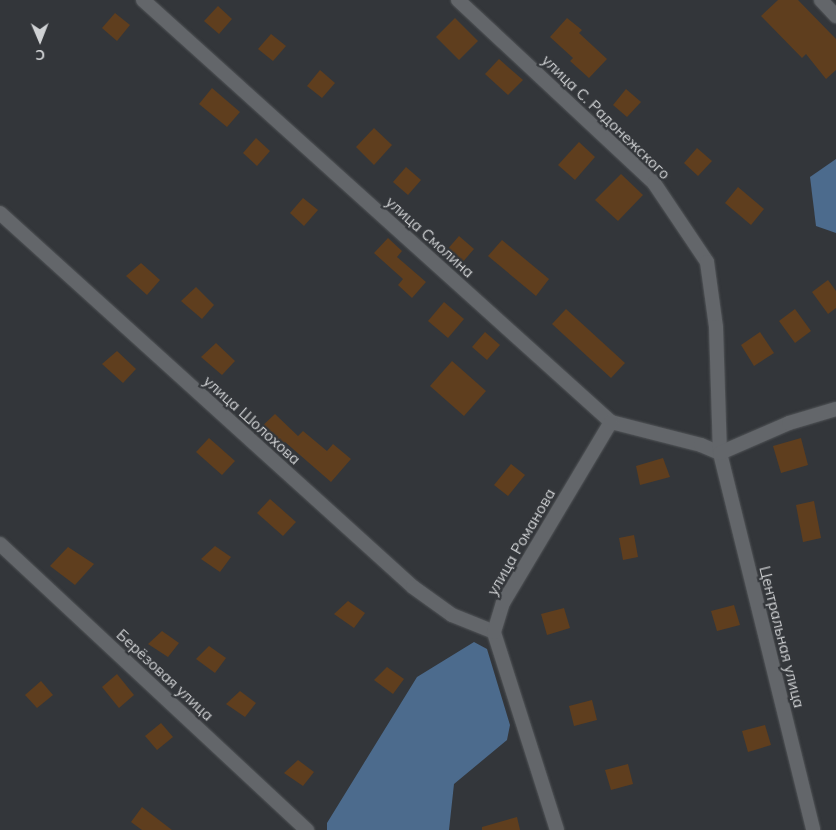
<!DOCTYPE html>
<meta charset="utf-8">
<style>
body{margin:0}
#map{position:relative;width:836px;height:830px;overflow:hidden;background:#33363a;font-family:Mulish,sans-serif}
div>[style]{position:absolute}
.forest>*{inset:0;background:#4c6b8d}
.building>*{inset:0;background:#5f3e1e}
.roads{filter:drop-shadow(0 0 1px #515457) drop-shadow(0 0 1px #515457)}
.minor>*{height:14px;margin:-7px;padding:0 7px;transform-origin:7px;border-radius:7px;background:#63666a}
span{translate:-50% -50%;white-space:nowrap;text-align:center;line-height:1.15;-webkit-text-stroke:4.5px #33363a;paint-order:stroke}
.street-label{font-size:15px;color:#d0d2d4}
.north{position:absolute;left:15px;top:15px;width:50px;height:50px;-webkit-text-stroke:4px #33363a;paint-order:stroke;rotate:179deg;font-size:14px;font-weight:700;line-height:20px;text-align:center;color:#d0d2d4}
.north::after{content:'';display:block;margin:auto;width:18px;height:22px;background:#d0d2d4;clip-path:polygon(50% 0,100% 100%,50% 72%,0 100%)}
</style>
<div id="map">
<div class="forest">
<i style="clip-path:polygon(836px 159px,836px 233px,816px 226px,810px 177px)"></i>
<i style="clip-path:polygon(474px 642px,487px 649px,510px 725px,507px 740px,454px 784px,449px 830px,327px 830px,327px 823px,417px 677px)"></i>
</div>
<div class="building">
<i style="clip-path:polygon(778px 0,798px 0,836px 39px,836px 70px,826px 79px,806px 54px,802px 58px,761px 16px)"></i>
<i style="clip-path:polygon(218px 6px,232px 19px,219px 34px,204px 21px)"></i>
<i style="clip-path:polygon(115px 13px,130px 25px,117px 41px,102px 28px)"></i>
<i style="clip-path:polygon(455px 18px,478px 41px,459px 60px,436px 37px)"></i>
<i style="clip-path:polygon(567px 18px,582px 30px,579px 33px,607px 59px,589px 78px,570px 61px,573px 58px,550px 37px)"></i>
<i style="clip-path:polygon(271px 34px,286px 46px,273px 61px,258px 49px)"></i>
<i style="clip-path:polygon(499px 59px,523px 80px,508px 95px,485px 74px)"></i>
<i style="clip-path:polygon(320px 70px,335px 83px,322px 98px,307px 86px)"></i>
<i style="clip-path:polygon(212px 88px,240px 112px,227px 127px,199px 104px)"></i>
<i style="clip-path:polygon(626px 89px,641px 102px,627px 117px,613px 105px)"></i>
<i style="clip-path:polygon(374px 128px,392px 145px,374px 165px,356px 147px)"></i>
<i style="clip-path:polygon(256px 138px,270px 151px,257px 166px,243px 153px)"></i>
<i style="clip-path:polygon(579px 142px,595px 157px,575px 180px,558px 165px)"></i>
<i style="clip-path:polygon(697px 148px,712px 161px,698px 176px,684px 163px)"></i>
<i style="clip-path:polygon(406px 167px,421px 180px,408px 195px,393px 182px)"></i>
<i style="clip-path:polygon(621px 174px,643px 195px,618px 221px,595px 200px)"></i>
<i style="clip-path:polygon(738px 187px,764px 209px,751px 225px,725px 203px)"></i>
<i style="clip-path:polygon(303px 198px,318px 210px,304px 226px,290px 213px)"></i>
<i style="clip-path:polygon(459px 236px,474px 249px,461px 264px,446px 251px)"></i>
<i style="clip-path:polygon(388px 238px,402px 251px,397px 257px,426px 282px,412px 298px,398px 285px,403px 279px,374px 253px)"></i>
<i style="clip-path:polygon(502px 240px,549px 279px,536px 296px,488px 256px)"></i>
<i style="clip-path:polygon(141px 263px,160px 280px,147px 295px,126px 276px)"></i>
<i style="clip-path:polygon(828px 280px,836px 291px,836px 308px,828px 314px,812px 292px)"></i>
<i style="clip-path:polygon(196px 287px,214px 305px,202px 319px,181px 301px)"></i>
<i style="clip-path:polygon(444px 302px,464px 319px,448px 338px,428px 321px)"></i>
<i style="clip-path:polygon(566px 309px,625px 363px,611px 378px,552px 324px)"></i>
<i style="clip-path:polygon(795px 309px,811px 331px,795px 343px,779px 321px)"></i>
<i style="clip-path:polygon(485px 332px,500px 345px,487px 360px,472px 347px)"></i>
<i style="clip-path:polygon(760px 332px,774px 353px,754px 366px,741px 345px)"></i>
<i style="clip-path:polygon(216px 343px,235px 361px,222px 375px,201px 357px)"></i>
<i style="clip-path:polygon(117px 351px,136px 369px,123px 383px,102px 364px)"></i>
<i style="clip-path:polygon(452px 361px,486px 391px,464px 416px,430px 386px)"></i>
<i style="clip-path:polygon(275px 414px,298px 436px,303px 431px,327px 451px,333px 444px,351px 459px,331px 482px,285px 442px,281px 446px,260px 428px)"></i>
<i style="clip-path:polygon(209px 438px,235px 461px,222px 475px,196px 452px)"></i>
<i style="clip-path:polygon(801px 438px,808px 465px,781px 473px,773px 446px)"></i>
<i style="clip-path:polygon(663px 458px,670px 477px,640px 485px,636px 466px)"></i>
<i style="clip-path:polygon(511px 464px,525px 475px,508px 496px,494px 485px)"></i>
<i style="clip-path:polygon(270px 499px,296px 522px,283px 536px,257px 513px)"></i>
<i style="clip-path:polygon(814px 501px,821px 538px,803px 542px,796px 505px)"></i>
<i style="clip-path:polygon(634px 535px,638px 557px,623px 560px,619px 538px)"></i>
<i style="clip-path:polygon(215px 546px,231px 557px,220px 572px,201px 559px)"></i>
<i style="clip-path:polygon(68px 547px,94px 564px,75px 585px,50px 566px)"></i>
<i style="clip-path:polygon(348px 601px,365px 613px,354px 628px,334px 614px)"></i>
<i style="clip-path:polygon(734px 605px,740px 625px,717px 631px,711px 611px)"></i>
<i style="clip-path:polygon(564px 608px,570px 628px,547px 635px,541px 614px)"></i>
<i style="clip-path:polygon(162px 631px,179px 643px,168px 657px,148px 644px)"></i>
<i style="clip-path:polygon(209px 646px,226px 658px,215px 673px,196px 659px)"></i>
<i style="clip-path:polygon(387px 667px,404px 679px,393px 694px,374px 680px)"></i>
<i style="clip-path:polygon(117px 674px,134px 695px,119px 708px,102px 687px)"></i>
<i style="clip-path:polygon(41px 681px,53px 695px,37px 708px,25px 695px)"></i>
<i style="clip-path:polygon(240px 691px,256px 703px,245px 717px,226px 704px)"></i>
<i style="clip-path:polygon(592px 700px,597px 720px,574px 726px,569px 706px)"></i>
<i style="clip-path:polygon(161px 723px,173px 737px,157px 750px,145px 736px)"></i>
<i style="clip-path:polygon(765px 725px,771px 745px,748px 752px,742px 731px)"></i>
<i style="clip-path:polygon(298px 760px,314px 772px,303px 786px,284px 773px)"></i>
<i style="clip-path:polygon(628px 764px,633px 784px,611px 790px,605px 770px)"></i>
<i style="clip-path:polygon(142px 807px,172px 830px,142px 830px,131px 822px)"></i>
<i style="clip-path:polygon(517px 817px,520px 830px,482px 830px,482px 827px)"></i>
</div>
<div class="roads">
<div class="minor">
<i style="left:143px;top:0;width:630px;rotate:42.04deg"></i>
<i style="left:611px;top:422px;width:93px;rotate:14.3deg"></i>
<i style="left:701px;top:445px;width:21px;rotate:23deg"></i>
<i style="left:458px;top:0;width:268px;rotate:43deg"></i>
<i style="left:654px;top:183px;width:95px;rotate:56.1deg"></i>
<i style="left:707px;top:262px;width:66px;rotate:82.1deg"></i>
<i style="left:716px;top:327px;width:126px;rotate:88.2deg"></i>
<i style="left:720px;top:453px;width:388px;rotate:76.1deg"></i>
<i style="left:821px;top:0;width:22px;rotate:47deg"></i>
<i style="left:0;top:213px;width:557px;rotate:42.16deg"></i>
<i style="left:413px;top:587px;width:48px;rotate:35.7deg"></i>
<i style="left:452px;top:615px;width:45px;rotate:22deg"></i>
<i style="left:720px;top:453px;width:75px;rotate:-23.5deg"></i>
<i style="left:789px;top:423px;width:49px;rotate:-16.6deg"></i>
<i style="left:0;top:544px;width:420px;rotate:43deg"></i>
<i style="left:557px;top:830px;width:208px;rotate:-107.7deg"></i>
<i style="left:494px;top:632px;width:30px;rotate:-73deg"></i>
<i style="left:503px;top:603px;width:211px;rotate:-59.2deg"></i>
</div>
</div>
<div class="street-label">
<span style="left:606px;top:117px;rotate:44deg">улица С. Радонежского</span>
<span style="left:430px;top:237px;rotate:42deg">улица Смолина</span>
<span style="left:252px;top:420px;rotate:42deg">улица Шолохова</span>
<span style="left:521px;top:542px;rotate:-60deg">улица Романова</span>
<span style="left:782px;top:637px;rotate:76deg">Центральная улица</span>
<span style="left:165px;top:675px;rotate:43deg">Берёзовая улица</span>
</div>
<div class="north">С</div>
</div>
